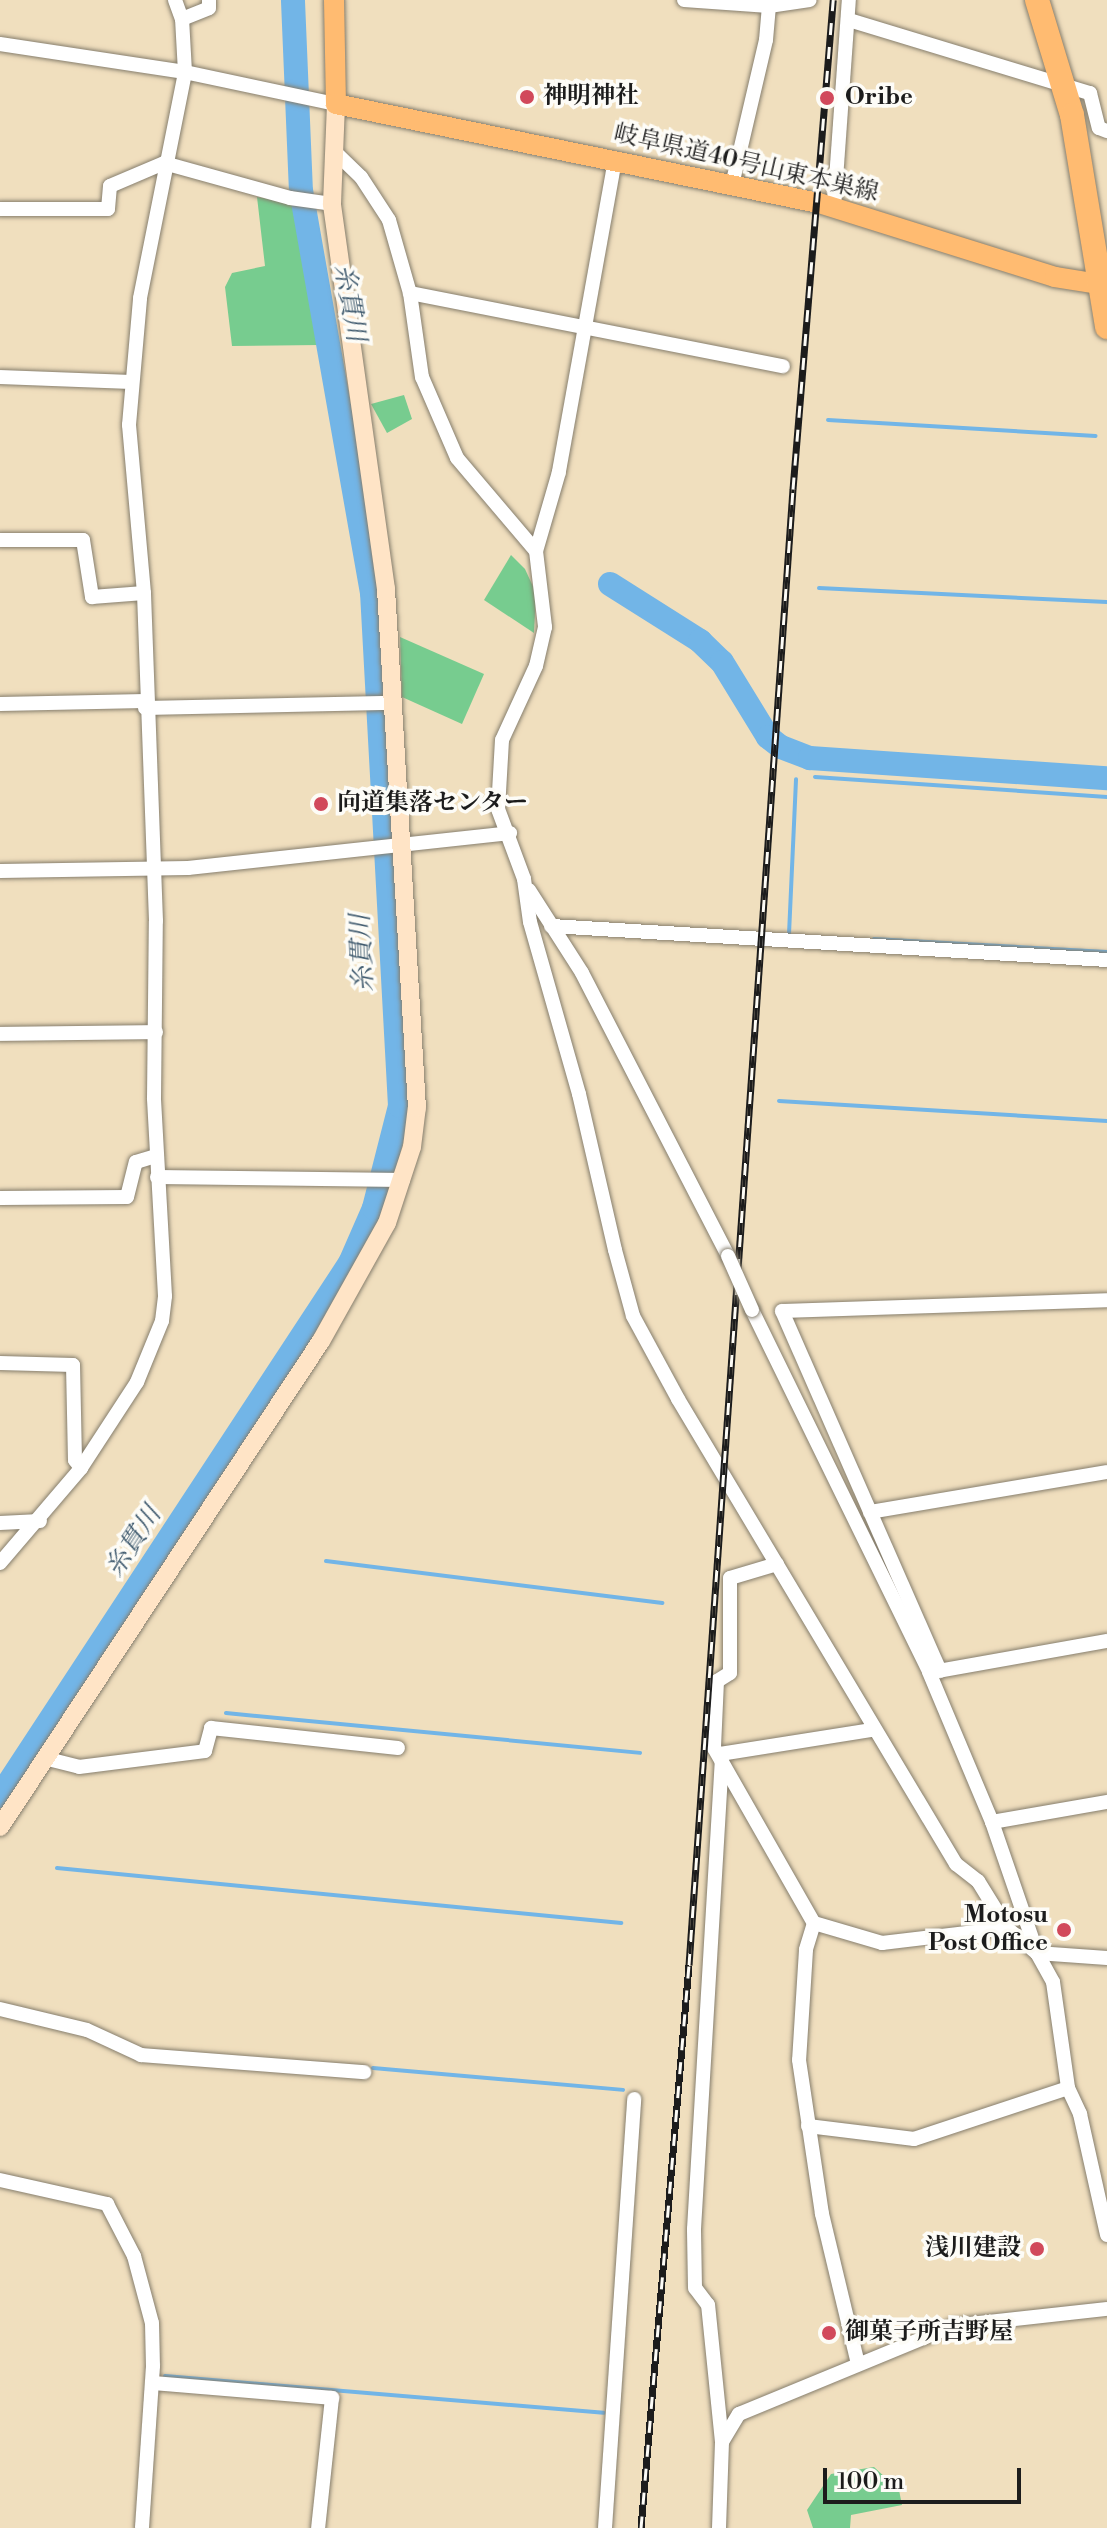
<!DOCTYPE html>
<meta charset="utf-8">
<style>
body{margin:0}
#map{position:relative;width:1107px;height:2528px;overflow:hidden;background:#f0dfbe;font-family:"Libre Bodoni","Noto Serif JP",serif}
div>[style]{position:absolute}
.green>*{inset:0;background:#77cc8f}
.stream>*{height:4px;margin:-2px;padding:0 2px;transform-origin:2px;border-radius:2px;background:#72b5e7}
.river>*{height:24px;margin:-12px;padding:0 12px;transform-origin:12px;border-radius:12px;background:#72b5e7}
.roads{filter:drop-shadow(0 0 2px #867e6d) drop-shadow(0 0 2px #867e6d)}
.street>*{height:14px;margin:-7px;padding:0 7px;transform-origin:7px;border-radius:7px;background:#fff}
.secondary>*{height:18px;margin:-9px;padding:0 9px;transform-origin:9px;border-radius:9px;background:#ffe4c6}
.primary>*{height:20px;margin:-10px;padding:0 10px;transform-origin:10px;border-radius:10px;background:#ffbb71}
.highway>*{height:24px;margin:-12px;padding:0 12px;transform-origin:12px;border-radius:12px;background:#ffbb71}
.rail>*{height:7px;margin-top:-3.5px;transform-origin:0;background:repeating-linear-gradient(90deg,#fdfcf7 0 12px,#1c1c1c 0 24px);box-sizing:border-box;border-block:2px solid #1c1c1c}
.bridges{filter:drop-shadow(0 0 2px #867e6d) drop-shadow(0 0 2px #867e6d)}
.street-bridge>*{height:14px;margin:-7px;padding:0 7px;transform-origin:7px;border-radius:7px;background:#fff}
.dots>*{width:22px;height:22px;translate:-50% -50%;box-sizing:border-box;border:4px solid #fdfcf7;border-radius:50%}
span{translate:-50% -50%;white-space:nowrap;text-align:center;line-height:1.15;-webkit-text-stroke:7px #fdfcf7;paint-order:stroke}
.poi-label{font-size:24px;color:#1c1c1c;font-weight:700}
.left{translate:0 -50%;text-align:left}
.right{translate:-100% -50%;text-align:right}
.street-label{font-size:24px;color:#1c1c1c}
.water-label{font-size:26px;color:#3e596d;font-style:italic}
.scale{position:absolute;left:823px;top:2468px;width:198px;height:36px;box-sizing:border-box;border:4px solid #1c1c1c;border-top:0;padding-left:10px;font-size:24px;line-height:28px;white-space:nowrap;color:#1c1c1c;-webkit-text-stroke:6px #fdfcf7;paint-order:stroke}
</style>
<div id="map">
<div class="green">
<i style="clip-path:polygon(257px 197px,293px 203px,319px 345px,232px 346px,225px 287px,232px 273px,265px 266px)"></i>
<i style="clip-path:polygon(404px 395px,412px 419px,387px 433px,371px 404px)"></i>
<i style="clip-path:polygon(511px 555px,525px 569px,536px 593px,534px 633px,484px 600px)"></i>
<i style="clip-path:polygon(400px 637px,484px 674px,462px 724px,402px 697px)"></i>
<i style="clip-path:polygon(874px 2467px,899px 2490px,902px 2505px,851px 2515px,850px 2528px,813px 2528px,807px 2510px,831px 2474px)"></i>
</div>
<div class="stream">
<i style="left:828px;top:420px;width:268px;rotate:3.4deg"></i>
<i style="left:819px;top:588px;width:288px;rotate:2.8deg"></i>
<i style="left:815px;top:777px;width:293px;rotate:3.9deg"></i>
<i style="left:789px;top:934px;width:155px;rotate:-87.4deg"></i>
<i style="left:874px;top:939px;width:233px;rotate:3.2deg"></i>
<i style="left:779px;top:1101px;width:329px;rotate:3.5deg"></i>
<i style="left:326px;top:1561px;width:339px;rotate:7.1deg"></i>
<i style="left:226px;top:1713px;width:416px;rotate:5.5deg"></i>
<i style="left:57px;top:1868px;width:567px;rotate:5.57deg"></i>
<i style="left:373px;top:2068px;width:251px;rotate:5deg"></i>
<i style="left:165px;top:2376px;width:440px;rotate:4.8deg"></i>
</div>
<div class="river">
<i style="left:610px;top:584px;width:107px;rotate:32.3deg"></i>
<i style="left:700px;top:641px;width:30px;rotate:44deg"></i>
<i style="left:722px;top:662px;width:88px;rotate:58.5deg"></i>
<i style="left:768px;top:737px;width:16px;rotate:38deg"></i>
<i style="left:781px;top:747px;width:31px;rotate:21deg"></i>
<i style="left:810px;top:758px;width:298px;rotate:3.9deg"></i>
<i style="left:0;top:1796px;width:638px;rotate:-56.71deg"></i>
<i style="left:350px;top:1263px;width:60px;rotate:-66.4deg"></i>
<i style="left:374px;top:1208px;width:105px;rotate:-75.7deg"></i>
<i style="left:400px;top:1106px;width:514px;rotate:-93.12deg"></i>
<i style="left:372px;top:593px;width:407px;rotate:-100deg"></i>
<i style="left:301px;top:192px;width:192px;rotate:-92.4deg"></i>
</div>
<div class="roads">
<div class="street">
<i style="left:175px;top:0;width:20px;rotate:70deg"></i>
<i style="left:684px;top:0;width:85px;rotate:4deg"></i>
<i style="left:769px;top:6px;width:41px;rotate:-8.3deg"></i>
<i style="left:849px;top:20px;width:252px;rotate:16.9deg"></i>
<i style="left:1090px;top:93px;width:36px;rotate:76deg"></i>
<i style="left:1099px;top:128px;width:9px;rotate:21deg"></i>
<i style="left:0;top:44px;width:187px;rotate:8.6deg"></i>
<i style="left:185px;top:72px;width:154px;rotate:12deg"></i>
<i style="left:335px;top:152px;width:36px;rotate:44deg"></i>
<i style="left:361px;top:177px;width:51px;rotate:56.9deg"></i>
<i style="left:389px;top:220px;width:76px;rotate:74deg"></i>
<i style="left:410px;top:293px;width:85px;rotate:81.9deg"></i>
<i style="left:422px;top:377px;width:88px;rotate:66.6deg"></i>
<i style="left:457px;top:458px;width:122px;rotate:49.7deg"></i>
<i style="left:615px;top:160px;width:317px;rotate:100.2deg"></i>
<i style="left:559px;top:472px;width:82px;rotate:106.2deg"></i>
<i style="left:536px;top:551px;width:77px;rotate:83.2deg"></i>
<i style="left:545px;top:627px;width:40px;rotate:103deg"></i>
<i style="left:536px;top:666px;width:81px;rotate:114.7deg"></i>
<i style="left:502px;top:740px;width:69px;rotate:93.3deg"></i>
<i style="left:498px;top:809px;width:75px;rotate:69.6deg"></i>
<i style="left:524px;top:879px;width:43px;rotate:82.1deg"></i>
<i style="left:530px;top:922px;width:179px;rotate:74.1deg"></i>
<i style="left:579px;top:1094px;width:160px;rotate:77deg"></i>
<i style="left:615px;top:1250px;width:68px;rotate:74.7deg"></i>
<i style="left:633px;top:1316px;width:94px;rotate:61.5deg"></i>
<i style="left:678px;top:1399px;width:542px;rotate:59.13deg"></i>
<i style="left:956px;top:1864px;width:28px;rotate:38deg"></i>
<i style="left:978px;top:1881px;width:55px;rotate:58.3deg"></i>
<i style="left:1007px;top:1928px;width:39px;rotate:40deg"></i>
<i style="left:1037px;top:1953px;width:70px;rotate:4.1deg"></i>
<i style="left:732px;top:185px;width:149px;rotate:-76.8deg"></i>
<i style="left:766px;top:40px;width:34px;rotate:-85deg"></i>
<i style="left:834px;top:207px;width:208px;rotate:-85.9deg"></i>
<i style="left:0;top:209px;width:108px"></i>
<i style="left:108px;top:209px;width:23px;rotate:-85deg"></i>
<i style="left:110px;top:186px;width:59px;rotate:-23.1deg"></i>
<i style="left:164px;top:163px;width:131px;rotate:15.5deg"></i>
<i style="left:290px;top:198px;width:42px;rotate:8.1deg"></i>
<i style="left:410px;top:293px;width:380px;rotate:11.1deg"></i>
<i style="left:0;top:377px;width:131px;rotate:2.2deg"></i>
<i style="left:0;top:540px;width:83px"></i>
<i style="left:83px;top:540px;width:58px;rotate:81deg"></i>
<i style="left:92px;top:597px;width:52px;rotate:-4.4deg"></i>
<i style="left:0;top:704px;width:145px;rotate:-1.2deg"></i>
<i style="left:145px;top:708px;width:249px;rotate:-1.2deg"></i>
<i style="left:0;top:871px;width:188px;rotate:-0.9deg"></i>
<i style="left:188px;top:868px;width:324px;rotate:-6.2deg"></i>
<i style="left:529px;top:890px;width:98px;rotate:57.4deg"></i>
<i style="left:582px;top:973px;width:318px;rotate:62.7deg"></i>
<i style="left:551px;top:926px;width:557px;rotate:3.5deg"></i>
<i style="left:0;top:1034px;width:156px;rotate:-0.7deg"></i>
<i style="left:157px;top:1177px;width:246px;rotate:0.7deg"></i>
<i style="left:0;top:1198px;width:127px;rotate:-0.5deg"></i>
<i style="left:127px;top:1197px;width:36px;rotate:-76deg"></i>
<i style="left:136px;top:1162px;width:21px;rotate:-17deg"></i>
<i style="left:752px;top:1310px;width:403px;rotate:63.9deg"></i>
<i style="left:929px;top:1672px;width:163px;rotate:67.2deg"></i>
<i style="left:992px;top:1822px;width:139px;rotate:71deg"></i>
<i style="left:1037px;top:1953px;width:33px;rotate:61deg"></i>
<i style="left:1053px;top:1982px;width:107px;rotate:81.9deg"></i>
<i style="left:1068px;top:2088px;width:29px;rotate:65deg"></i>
<i style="left:1080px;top:2114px;width:124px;rotate:77.4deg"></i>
<i style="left:0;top:1363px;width:73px;rotate:1.6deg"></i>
<i style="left:73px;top:1365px;width:95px;rotate:88.8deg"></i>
<i style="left:75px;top:1460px;width:10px;rotate:53deg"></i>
<i style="left:870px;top:1512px;width:240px;rotate:-9.6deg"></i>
<i style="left:0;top:1523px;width:40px;rotate:-2.9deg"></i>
<i style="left:0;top:1563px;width:125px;rotate:-49.5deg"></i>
<i style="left:81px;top:1468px;width:103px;rotate:-56.9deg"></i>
<i style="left:137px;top:1382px;width:66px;rotate:-67.7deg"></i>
<i style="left:162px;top:1321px;width:25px;rotate:-83deg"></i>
<i style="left:165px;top:1296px;width:198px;rotate:-93.2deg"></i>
<i style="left:154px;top:1098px;width:177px;rotate:-89.4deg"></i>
<i style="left:156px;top:921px;width:328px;rotate:-92.1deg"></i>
<i style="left:144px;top:593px;width:169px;rotate:-95.1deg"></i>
<i style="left:129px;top:425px;width:127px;rotate:-85deg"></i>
<i style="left:140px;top:298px;width:230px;rotate:-78.7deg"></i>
<i style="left:185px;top:72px;width:53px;rotate:-93.2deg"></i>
<i style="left:182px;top:19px;width:29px;rotate:-22deg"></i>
<i style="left:209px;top:8px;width:8px;rotate:-90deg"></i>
<i style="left:777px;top:1564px;width:49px;rotate:163.4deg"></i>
<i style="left:730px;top:1578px;width:95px;rotate:90deg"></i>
<i style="left:730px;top:1673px;width:15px;rotate:148deg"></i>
<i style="left:717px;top:1681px;width:67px;rotate:92.6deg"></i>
<i style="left:714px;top:1748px;width:202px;rotate:60.3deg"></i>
<i style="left:814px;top:1923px;width:71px;rotate:16.4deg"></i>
<i style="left:882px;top:1943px;width:126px;rotate:-6.8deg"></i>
<i style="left:940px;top:1671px;width:393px;rotate:-113.7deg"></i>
<i style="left:782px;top:1311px;width:325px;rotate:-1.9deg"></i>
<i style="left:933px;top:1672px;width:177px;rotate:-10.1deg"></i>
<i style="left:720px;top:1754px;width:154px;rotate:-9deg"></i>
<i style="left:44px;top:1758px;width:36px;rotate:14deg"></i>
<i style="left:79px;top:1767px;width:127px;rotate:-7.2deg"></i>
<i style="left:205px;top:1751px;width:24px;rotate:-75deg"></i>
<i style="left:211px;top:1728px;width:188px;rotate:6.1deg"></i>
<i style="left:992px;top:1822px;width:117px;rotate:-9.9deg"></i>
<i style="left:814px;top:1923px;width:28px;rotate:107deg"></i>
<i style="left:806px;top:1950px;width:110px;rotate:93.6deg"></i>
<i style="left:799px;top:2060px;width:156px;rotate:81.5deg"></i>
<i style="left:822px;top:2214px;width:154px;rotate:76.5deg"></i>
<i style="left:0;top:2009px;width:89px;rotate:13.6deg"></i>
<i style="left:87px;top:2030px;width:60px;rotate:24.8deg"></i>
<i style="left:141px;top:2055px;width:224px;rotate:4.4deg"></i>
<i style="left:808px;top:2126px;width:107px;rotate:7deg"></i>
<i style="left:914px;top:2139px;width:162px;rotate:-18.3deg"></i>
<i style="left:0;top:2180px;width:110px;rotate:12.6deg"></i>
<i style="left:107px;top:2204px;width:59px;rotate:62.6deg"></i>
<i style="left:134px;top:2256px;width:69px;rotate:75deg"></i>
<i style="left:152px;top:2323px;width:43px;rotate:88.7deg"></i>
<i style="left:153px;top:2366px;width:162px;rotate:93.9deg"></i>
<i style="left:154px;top:2383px;width:179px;rotate:4.8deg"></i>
<i style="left:332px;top:2398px;width:131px;rotate:96.1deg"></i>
<i style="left:722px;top:2442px;width:33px;rotate:-59deg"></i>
<i style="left:739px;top:2414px;width:230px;rotate:-22.4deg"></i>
<i style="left:952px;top:2326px;width:156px;rotate:-6.3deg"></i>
<i style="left:605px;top:2528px;width:430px;rotate:-86.1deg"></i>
<i style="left:719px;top:2528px;width:86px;rotate:-88deg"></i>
<i style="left:722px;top:2442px;width:138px;rotate:-95.8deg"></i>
<i style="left:708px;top:2305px;width:21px;rotate:-127deg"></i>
<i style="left:695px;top:2288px;width:59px;rotate:-91deg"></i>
<i style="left:694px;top:2229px;width:472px;rotate:-86.6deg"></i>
</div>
<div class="secondary">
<i style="left:0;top:1827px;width:582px;rotate:-56.56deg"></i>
<i style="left:321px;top:1341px;width:135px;rotate:-60.8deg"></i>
<i style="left:387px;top:1223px;width:80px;rotate:-71.8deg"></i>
<i style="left:412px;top:1147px;width:39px;rotate:-83deg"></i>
<i style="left:417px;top:1108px;width:520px;rotate:-93.42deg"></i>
<i style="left:386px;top:589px;width:389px;rotate:-98deg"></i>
<i style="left:332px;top:204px;width:100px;rotate:-87.7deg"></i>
</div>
<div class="primary">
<i style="left:334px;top:0;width:104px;rotate:88.9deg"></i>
<i style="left:336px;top:104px;width:493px;rotate:11.6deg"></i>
<i style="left:819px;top:203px;width:247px;rotate:17.4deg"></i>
<i style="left:1055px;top:277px;width:45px;rotate:9deg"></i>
</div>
<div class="highway">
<i style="left:1037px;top:0;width:120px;rotate:73.1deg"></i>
<i style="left:1072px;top:115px;width:215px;rotate:80.6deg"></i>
</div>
</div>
<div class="rail">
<i style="left:641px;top:2528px;width:565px;rotate:-85.13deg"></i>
<i style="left:689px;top:1965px;width:1480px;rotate:-85.97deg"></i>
<i style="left:793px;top:489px;width:491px;rotate:-85.3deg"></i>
</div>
<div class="bridges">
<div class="street-bridge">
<i style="left:728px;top:1256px;width:59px;rotate:66deg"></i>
</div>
</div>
<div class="dots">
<i style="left:527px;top:97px;background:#d1495b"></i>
<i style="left:827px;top:98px;background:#d1495b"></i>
<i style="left:321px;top:804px;background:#d1495b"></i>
<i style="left:1064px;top:1930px;background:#d1495b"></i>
<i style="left:1037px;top:2249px;background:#d1495b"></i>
<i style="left:829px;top:2333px;background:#d1495b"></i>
</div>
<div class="poi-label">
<span class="left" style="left:543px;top:97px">神明神社</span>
<span class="left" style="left:845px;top:98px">Oribe</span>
<span class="left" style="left:337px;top:804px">向道集落センター</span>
<span class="right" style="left:1048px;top:1930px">Motosu<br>Post Office</span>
<span class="right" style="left:1021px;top:2249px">浅川建設</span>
<span class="left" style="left:845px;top:2333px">御菓子所吉野屋</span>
</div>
<div class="street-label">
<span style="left:746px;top:164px;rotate:13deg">岐阜県道40号山東本巣線</span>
</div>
<div class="water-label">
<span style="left:349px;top:303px;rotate:80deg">糸貫川</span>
<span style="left:363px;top:953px;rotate:-93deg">糸貫川</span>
<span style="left:134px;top:1542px;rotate:-57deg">糸貫川</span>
</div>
<div class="scale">100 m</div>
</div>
